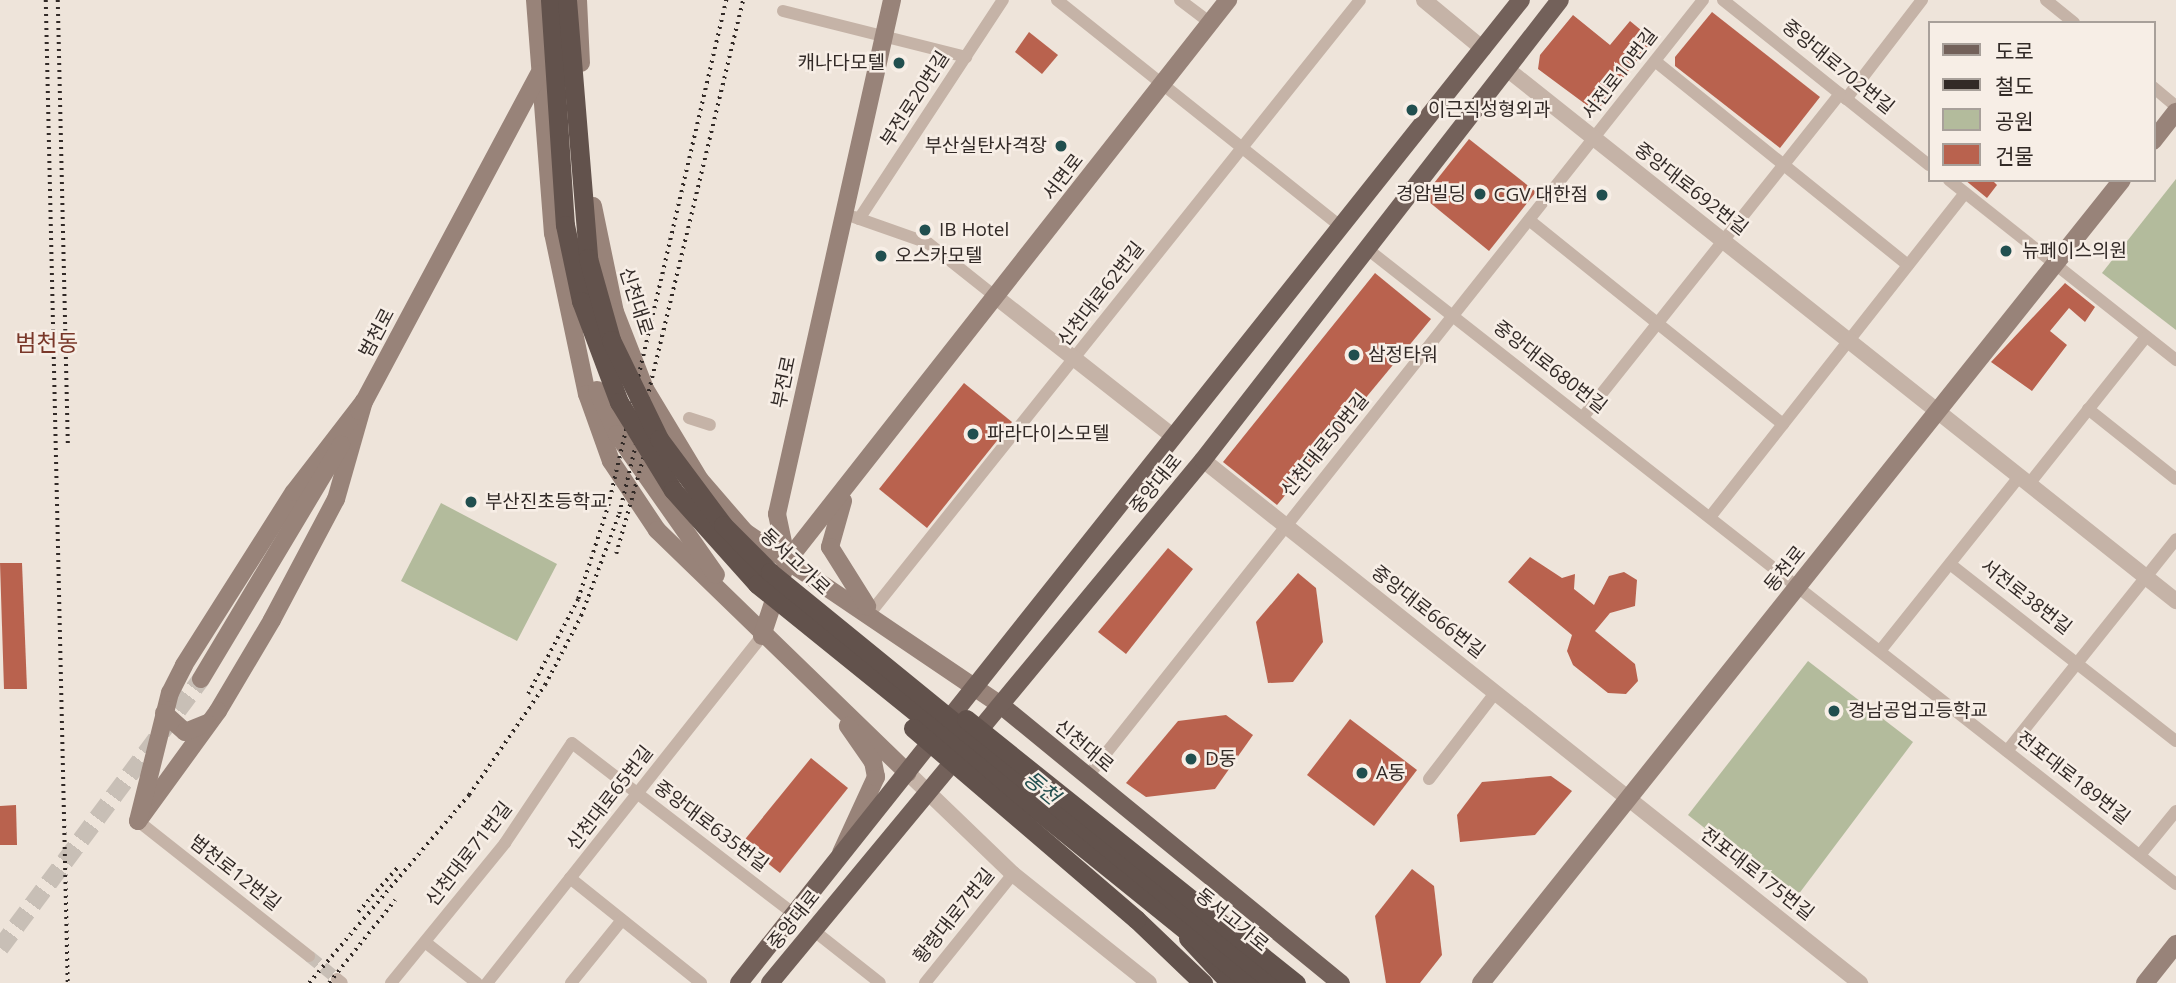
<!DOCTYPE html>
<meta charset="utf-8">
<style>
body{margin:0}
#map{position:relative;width:2176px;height:983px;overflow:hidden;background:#eee4da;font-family:"Open Sans","Noto Sans KR",sans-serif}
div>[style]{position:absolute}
.green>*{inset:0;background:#b3bb9c}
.building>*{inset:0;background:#b9624e}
.minor-tunnel>*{height:12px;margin-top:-6px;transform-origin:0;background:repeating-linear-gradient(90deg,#c8bfb6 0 12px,transparent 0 18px)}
.secondary-tunnel>*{height:18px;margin-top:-9px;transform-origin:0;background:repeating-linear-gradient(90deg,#c8bfb6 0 18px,transparent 0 27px)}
.minor>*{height:12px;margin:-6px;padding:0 6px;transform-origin:6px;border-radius:6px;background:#c5b3a7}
.tertiary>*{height:16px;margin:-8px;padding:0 8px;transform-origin:8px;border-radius:8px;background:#c5b3a7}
.secondary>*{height:18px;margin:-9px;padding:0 9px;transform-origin:9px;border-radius:9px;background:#988379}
.primary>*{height:18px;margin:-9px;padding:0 9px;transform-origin:9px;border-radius:9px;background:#73615a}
.trunk>*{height:19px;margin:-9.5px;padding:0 9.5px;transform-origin:9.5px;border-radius:9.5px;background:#62524c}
.rail>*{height:3.5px;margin-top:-1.75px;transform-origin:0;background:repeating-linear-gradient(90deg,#322a27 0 2px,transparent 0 7px)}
.trunk-bridge>*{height:19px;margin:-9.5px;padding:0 9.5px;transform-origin:9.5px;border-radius:9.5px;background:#62524c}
.dots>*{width:19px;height:19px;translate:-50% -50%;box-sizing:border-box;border:4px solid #f7eee6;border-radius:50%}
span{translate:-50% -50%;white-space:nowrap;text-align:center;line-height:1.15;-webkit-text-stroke:5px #f7eee6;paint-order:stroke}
.poi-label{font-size:19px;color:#322a27}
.right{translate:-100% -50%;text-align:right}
.left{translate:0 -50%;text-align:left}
.street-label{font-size:19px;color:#322a27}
.water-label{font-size:21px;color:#214f4f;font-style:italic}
.quarter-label{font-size:23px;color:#793729}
.legend{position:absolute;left:1928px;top:21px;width:228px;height:161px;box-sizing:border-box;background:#f7eee6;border:2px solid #a8a09a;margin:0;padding:9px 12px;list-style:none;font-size:21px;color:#322a27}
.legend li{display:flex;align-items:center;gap:14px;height:35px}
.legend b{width:35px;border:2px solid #a8a09a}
</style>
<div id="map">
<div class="green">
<i style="clip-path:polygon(2176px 179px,2176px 330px,2102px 273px)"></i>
<i style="clip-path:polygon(441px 503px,557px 564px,517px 641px,401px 581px)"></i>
<i style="clip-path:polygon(1808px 661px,1913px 742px,1795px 899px,1688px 815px)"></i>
</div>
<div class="building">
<i style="clip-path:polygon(1712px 12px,1820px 97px,1780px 148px,1675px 66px,1675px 57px)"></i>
<i style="clip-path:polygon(1573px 15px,1610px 45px,1630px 21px,1653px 40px,1596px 112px,1538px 69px,1540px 55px)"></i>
<i style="clip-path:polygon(1029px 32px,1058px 55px,1042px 74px,1015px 52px)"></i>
<i style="clip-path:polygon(1469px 139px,1536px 192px,1489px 251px,1423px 197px)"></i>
<i style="clip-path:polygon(1965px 180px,1992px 180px,1997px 185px,1987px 198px)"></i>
<i style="clip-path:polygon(1375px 273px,1431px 319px,1277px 505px,1223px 462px)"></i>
<i style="clip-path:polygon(2065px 283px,2095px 307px,2085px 322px,2069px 308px,2050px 331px,2067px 345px,2032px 391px,1991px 362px)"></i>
<i style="clip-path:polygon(964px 383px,1012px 422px,927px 528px,879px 489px)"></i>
<i style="clip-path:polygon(1168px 548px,1193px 569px,1126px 654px,1098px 632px)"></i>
<i style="clip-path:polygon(1530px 557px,1562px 578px,1575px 574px,1574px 589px,1594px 605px,1609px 576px,1624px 572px,1637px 580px,1635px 606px,1610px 613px,1595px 631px,1635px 664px,1638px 681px,1626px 694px,1608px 693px,1573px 665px,1567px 651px,1572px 635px,1508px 582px)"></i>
<i style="clip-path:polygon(0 563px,22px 563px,27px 689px,4px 689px)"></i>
<i style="clip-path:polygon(1298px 573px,1316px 588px,1323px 642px,1293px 682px,1268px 683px,1256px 622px)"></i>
<i style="clip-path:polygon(1226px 715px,1253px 735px,1215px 789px,1146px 797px,1126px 783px,1178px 721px)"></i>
<i style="clip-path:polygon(1350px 719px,1417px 770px,1374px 826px,1307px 775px)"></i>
<i style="clip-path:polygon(811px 758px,848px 788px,780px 873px,742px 843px)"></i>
<i style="clip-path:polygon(1551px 776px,1572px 791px,1535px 835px,1460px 842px,1457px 815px,1482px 782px)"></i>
<i style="clip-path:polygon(16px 805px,17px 845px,0 845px,0 806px)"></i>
<i style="clip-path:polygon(1412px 869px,1434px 886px,1442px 955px,1420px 983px,1386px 983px,1375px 916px)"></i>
</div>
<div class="minor-tunnel">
<i style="left:309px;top:956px;width:36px;rotate:39deg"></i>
</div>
<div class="secondary-tunnel">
<i style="left:0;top:948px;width:336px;rotate:-53.2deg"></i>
</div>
<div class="minor">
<i style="left:1057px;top:0;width:364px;rotate:38.6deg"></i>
<i style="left:1180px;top:0;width:38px;rotate:37deg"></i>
<i style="left:1723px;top:0;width:264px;rotate:38.7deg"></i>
<i style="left:2046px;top:0;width:36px;rotate:39deg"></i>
<i style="left:783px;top:11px;width:189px;rotate:14.1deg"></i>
<i style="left:1655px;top:61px;width:325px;rotate:38.9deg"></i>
<i style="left:2153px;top:87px;width:30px;rotate:40deg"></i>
<i style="left:1846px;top:99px;width:125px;rotate:-52.5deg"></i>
<i style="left:1949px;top:180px;width:290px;rotate:38.4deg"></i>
<i style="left:854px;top:217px;width:78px;rotate:19.4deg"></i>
<i style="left:928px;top:243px;width:87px;rotate:38.5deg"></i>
<i style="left:859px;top:219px;width:262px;rotate:-56.7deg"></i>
<i style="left:1529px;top:220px;width:326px;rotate:38.8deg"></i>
<i style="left:1366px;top:248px;width:1030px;rotate:38.14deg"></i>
<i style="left:2088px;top:409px;width:112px;rotate:38.5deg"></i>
<i style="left:1583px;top:417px;width:413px;rotate:-51.5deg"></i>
<i style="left:689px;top:418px;width:22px;rotate:18deg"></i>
<i style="left:2029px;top:484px;width:188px;rotate:-51.5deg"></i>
<i style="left:1710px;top:517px;width:412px;rotate:-51.8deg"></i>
<i style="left:1950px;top:564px;width:287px;rotate:38.1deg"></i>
<i style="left:871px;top:612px;width:783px;rotate:-51.37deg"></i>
<i style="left:1880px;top:651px;width:223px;rotate:-51.4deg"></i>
<i style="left:2007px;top:751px;width:271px;rotate:-51.4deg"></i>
<i style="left:1088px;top:776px;width:990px;rotate:-51.6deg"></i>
<i style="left:1429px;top:779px;width:108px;rotate:-52.5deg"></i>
<i style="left:138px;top:821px;width:218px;rotate:38.3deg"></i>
<i style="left:2140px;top:855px;width:57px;rotate:-50.7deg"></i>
<i style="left:570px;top:878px;width:168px;rotate:38.7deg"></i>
<i style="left:813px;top:930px;width:85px;rotate:38.3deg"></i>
<i style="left:425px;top:942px;width:66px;rotate:38.3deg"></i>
<i style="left:337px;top:979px;width:6px;rotate:39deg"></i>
<i style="left:391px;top:983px;width:181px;rotate:-50.8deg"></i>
<i style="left:505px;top:843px;width:120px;rotate:-56.2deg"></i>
<i style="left:572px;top:743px;width:280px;rotate:37.6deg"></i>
<i style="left:487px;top:983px;width:443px;rotate:-51.6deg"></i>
<i style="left:571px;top:983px;width:81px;rotate:-51deg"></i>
<i style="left:925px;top:983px;width:140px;rotate:-51.1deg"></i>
</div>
<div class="tertiary">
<i style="left:1424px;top:0;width:77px;rotate:39.7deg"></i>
<i style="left:1507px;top:69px;width:855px;rotate:38.49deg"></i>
<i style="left:996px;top:297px;width:226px;rotate:38.2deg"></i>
<i style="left:1203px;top:460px;width:840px;rotate:38.52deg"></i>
<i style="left:908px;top:773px;width:146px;rotate:43.9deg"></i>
<i style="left:1013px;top:874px;width:174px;rotate:38.7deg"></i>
</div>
<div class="secondary">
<i style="left:535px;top:0;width:234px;rotate:85.6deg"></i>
<i style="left:553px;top:233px;width:165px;rotate:78.1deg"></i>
<i style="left:587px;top:394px;width:71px;rotate:70.3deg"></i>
<i style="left:611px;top:461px;width:83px;rotate:56.3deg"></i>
<i style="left:657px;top:530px;width:349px;rotate:44.1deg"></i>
<i style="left:578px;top:0;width:63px;rotate:87.3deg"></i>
<i style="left:2153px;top:141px;width:37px;rotate:-52deg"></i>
<i style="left:593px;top:206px;width:108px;rotate:78.3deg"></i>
<i style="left:615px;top:312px;width:83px;rotate:68.7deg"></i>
<i style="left:645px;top:389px;width:106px;rotate:58.9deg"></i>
<i style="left:700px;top:480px;width:69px;rotate:49.1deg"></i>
<i style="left:745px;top:532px;width:310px;rotate:34.1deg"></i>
<i style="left:597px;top:390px;width:48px;rotate:65.6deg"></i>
<i style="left:617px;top:434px;width:172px;rotate:54.9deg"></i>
<i style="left:364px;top:401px;width:102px;rotate:105.9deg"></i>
<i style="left:336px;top:499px;width:137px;rotate:117.9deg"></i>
<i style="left:272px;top:620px;width:106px;rotate:120.7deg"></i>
<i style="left:218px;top:711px;width:136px;rotate:126deg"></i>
<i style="left:138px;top:821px;width:132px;rotate:-76deg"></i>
<i style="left:170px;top:693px;width:31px;rotate:-63deg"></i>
<i style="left:184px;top:665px;width:205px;rotate:-57.6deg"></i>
<i style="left:294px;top:492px;width:115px;rotate:-52.4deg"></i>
<i style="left:359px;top:411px;width:382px;rotate:-61.9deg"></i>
<i style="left:843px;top:501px;width:48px;rotate:105.8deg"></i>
<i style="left:830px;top:547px;width:70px;rotate:57.9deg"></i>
<i style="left:787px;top:561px;width:48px;rotate:-102deg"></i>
<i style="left:777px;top:514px;width:527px;rotate:-77.39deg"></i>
<i style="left:762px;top:636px;width:79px;rotate:-71.6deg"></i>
<i style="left:787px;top:561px;width:714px;rotate:-51.83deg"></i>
<i style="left:201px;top:679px;width:273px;rotate:-59.1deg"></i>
<i style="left:164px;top:713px;width:28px;rotate:42deg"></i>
<i style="left:185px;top:732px;width:24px;rotate:-22deg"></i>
<i style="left:841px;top:853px;width:84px;rotate:-65.3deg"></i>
<i style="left:876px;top:777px;width:15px;rotate:-101deg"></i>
<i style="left:873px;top:762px;width:44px;rotate:-124.8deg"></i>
<i style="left:1481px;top:983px;width:1027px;rotate:-51.4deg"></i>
<i style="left:2145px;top:983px;width:50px;rotate:-51.5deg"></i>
</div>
<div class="primary">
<i style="left:1002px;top:706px;width:438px;rotate:39.3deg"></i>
<i style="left:739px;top:983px;width:1256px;rotate:-51.5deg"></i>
<i style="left:770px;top:983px;width:679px;rotate:-50.38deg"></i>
<i style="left:1203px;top:460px;width:582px;rotate:-52.19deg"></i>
</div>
<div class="trunk">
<i style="left:1136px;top:919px;width:93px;rotate:43.7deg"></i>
<i style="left:1188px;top:938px;width:62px;rotate:47deg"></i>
</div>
<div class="rail">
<i style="left:46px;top:0;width:983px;rotate:88.72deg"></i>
<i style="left:58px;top:0;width:448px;rotate:88.7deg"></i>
<i style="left:616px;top:554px;width:143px;rotate:-74.2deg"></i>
<i style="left:528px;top:694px;width:107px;rotate:-62.2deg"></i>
<i style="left:578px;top:599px;width:98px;rotate:-72.1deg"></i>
<i style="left:608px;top:506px;width:520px;rotate:-76.87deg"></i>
<i style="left:358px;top:912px;width:60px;rotate:-48.4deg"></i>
<i style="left:309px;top:983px;width:247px;rotate:-49.6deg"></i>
<i style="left:469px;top:795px;width:134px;rotate:-55.4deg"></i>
<i style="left:545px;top:685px;width:78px;rotate:-62.4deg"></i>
<i style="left:581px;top:616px;width:109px;rotate:-69.6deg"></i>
<i style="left:619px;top:514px;width:529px;rotate:-76.44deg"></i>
<i style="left:329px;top:983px;width:106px;rotate:-51.5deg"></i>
</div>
<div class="trunk-bridge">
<i style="left:550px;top:0;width:225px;rotate:86.2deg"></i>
<i style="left:565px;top:225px;width:78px;rotate:78.1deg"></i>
<i style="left:581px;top:301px;width:108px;rotate:69.4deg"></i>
<i style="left:619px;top:402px;width:103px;rotate:58.5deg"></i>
<i style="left:673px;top:490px;width:126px;rotate:48.2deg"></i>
<i style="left:757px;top:584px;width:635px;rotate:38.93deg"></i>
<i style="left:567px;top:0;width:259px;rotate:85.3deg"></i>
<i style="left:588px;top:258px;width:85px;rotate:74.3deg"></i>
<i style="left:611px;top:340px;width:110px;rotate:64.1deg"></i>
<i style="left:659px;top:439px;width:107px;rotate:53.3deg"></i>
<i style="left:723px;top:525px;width:66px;rotate:45deg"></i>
<i style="left:770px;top:572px;width:650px;rotate:39.2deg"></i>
<i style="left:966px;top:719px;width:423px;rotate:38.7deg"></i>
<i style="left:913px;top:728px;width:294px;rotate:40.6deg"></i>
</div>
<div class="dots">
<i style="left:899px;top:63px;background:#214f4f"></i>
<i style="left:1412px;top:110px;background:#214f4f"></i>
<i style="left:1061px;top:146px;background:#214f4f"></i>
<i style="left:1480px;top:194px;background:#214f4f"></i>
<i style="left:1602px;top:195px;background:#214f4f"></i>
<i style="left:925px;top:230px;background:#214f4f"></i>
<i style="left:2006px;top:251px;background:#214f4f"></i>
<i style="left:881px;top:256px;background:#214f4f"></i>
<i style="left:1354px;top:355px;background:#214f4f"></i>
<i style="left:973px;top:434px;background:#214f4f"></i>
<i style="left:471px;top:502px;background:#214f4f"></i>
<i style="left:1834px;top:711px;background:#214f4f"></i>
<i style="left:1191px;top:759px;background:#214f4f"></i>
<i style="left:1362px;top:773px;background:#214f4f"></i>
</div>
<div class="poi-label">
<span class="right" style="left:885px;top:63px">캐나다모텔</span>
<span class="left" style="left:1428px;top:110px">이근직성형외과</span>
<span class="right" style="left:1047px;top:146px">부산실탄사격장</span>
<span class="right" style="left:1466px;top:194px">경암빌딩</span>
<span class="right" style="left:1588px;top:195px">CGV 대한점</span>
<span class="left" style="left:939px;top:230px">IB Hotel</span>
<span class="left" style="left:2022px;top:251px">뉴페이스의원</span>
<span class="left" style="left:895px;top:256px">오스카모텔</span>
<span class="left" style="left:1368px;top:355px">삼정타워</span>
<span class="left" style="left:987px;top:434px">파라다이스모텔</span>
<span class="left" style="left:485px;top:502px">부산진초등학교</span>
<span class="left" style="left:1848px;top:711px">경남공업고등학교</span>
<span class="left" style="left:1205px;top:759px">D동</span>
<span class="left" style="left:1376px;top:773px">A동</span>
</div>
<div class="street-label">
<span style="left:1838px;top:67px;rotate:39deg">중앙대로702번길</span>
<span style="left:1620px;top:74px;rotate:-52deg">서전로10번길</span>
<span style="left:915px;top:99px;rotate:-57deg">부전로20번길</span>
<span style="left:1063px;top:177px;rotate:-52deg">서면로</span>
<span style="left:1691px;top:189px;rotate:38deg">중앙대로692번길</span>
<span style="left:1101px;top:294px;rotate:-52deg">신천대로62번길</span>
<span style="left:636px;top:301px;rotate:72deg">신천대로</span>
<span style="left:377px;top:333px;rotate:-62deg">범천로</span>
<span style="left:1550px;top:367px;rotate:38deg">중앙대로680번길</span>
<span style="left:784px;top:382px;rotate:-78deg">부전로</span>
<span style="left:1325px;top:445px;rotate:-51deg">신천대로50번길</span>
<span style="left:1156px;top:484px;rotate:-51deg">중앙대로</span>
<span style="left:795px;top:562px;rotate:43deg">동서고가로</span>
<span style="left:1785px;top:569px;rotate:-51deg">동천로</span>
<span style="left:2026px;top:597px;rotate:38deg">서전로38번길</span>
<span style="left:1428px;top:612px;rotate:38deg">중앙대로666번길</span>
<span style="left:1084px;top:746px;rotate:40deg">신천대로</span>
<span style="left:2073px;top:778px;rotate:38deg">전포대로189번길</span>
<span style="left:610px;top:798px;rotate:-52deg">신천대로65번길</span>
<span style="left:711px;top:826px;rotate:37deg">중앙대로635번길</span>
<span style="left:469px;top:854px;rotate:-52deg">신천대로71번길</span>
<span style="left:235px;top:873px;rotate:38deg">범천로12번길</span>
<span style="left:1757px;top:874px;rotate:38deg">전포대로175번길</span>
<span style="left:954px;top:916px;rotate:-51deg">황령대로7번길</span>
<span style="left:794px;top:920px;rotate:-51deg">중앙대로</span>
<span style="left:1232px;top:920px;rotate:39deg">동서고가로</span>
</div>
<div class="water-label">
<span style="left:1042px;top:787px;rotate:40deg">동천</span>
</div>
<div class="quarter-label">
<span style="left:47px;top:342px">범천동</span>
</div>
<ul class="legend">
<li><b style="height:9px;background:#73615a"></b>도로</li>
<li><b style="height:9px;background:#322a27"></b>철도</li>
<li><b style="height:19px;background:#b3bb9c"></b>공원</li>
<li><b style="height:19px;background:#b9624e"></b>건물</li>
</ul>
</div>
